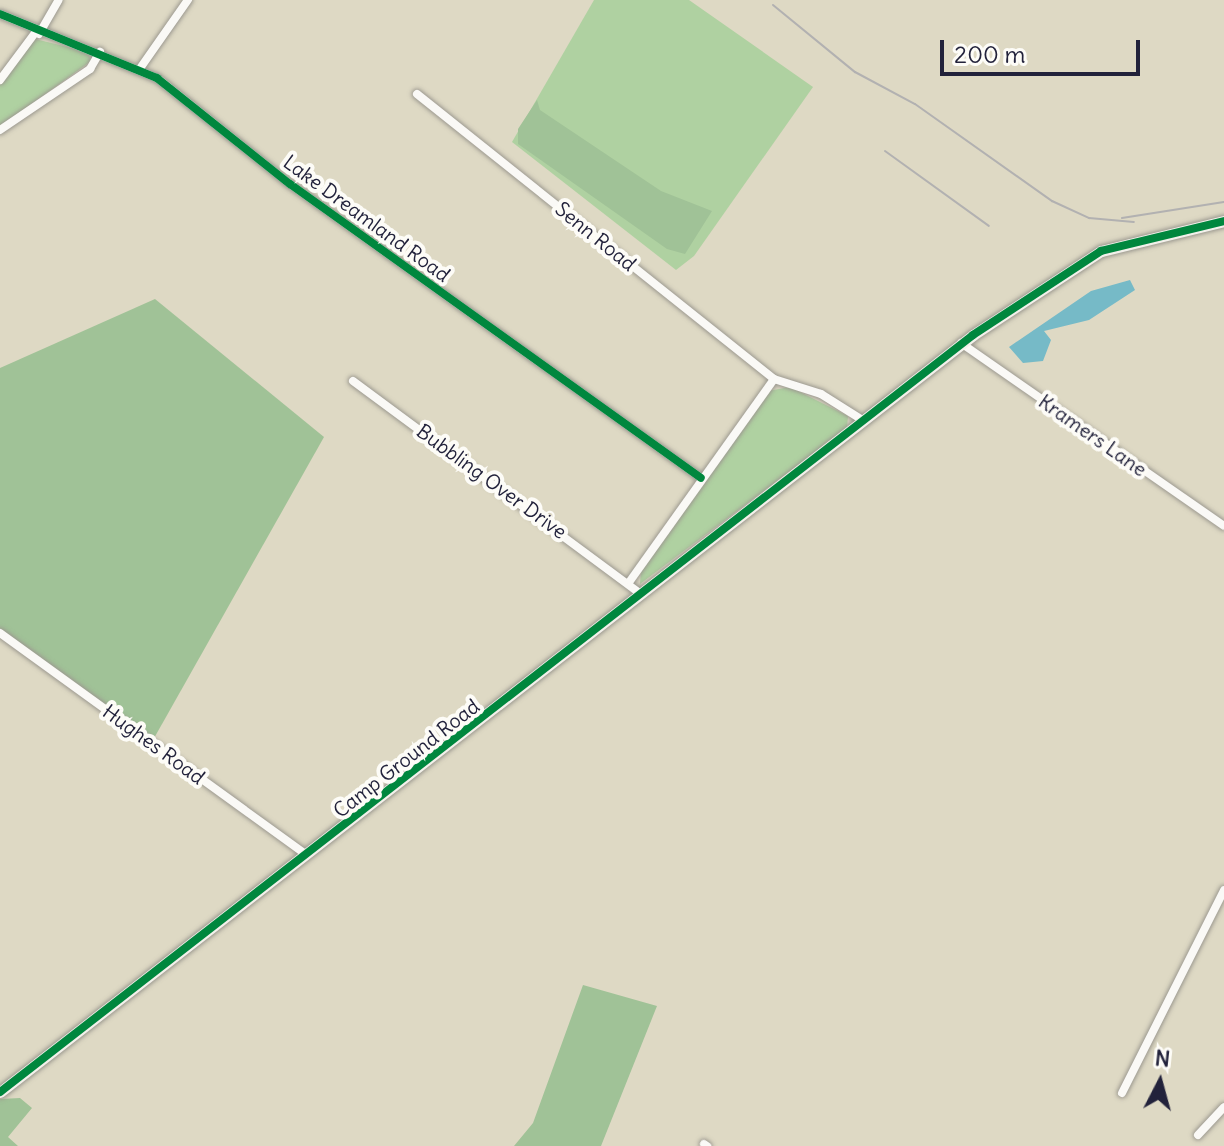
<!DOCTYPE html>
<style>
body{margin:0}
#map{position:relative;width:1224px;height:1146px;overflow:hidden;background:#ded9c4;font-family:Delius,sans-serif}
div>[style]{position:absolute}
.green>*{inset:0;background:#afd1a1}
.forest>*{inset:0;background:#a0c297}
.water>*{inset:0;background:#76bac7}
.roads{filter:drop-shadow(0 0 2px #9c9990) drop-shadow(0 0 2px #9c9990)}
.street>*{height:8px;margin:-4px;padding:0 4px;transform-origin:4px;border-radius:4px;background:#faf9f6}
.secondary>*{height:11px;margin:-5.5px;padding:0 5.5px;transform-origin:5.5px;border-radius:5.5px;background:#f3f1eb}
.rail>*{height:2px;margin:-1px;padding:0 1px;transform-origin:1px;border-radius:1px;background:#b2b1b1}
.cycleway>*{height:8px;margin:-4px;padding:0 4px;transform-origin:4px;border-radius:4px;background:#00873e}
span{translate:-50% -50%;white-space:nowrap;text-align:center;line-height:1.15;-webkit-text-stroke:8px #fdfcf7;paint-order:stroke}
.street-label{font-size:20px;color:#22223b}
.north{position:absolute;left:1120px;top:1042px;width:80px;height:80px;-webkit-text-stroke:6px #fdfcf7;paint-order:stroke;rotate:6deg;font-size:22px;font-weight:700;line-height:32px;text-align:center;color:#22223b}
.north::after{content:'';display:block;margin:auto;width:28px;height:36px;background:#22223b;clip-path:polygon(50% 0,100% 100%,50% 72%,0 100%)}
.scale{position:absolute;left:940px;top:40px;width:200px;height:36px;box-sizing:border-box;border:4px solid #22223b;border-top:0;padding-left:10px;font-size:24px;line-height:28px;white-space:nowrap;color:#22223b;-webkit-text-stroke:6px #fdfcf7;paint-order:stroke}
</style>
<div id="map">
<div class="green">
<i style="clip-path:polygon(594px 0,689px 0,813px 87px,694px 256px,676px 270px,512px 142px)"></i>
<i style="clip-path:polygon(35px 39px,88px 52px,91px 61px,0 127px,0 85px)"></i>
<i style="clip-path:polygon(790px 387px,848px 416px,847px 428px,640px 584px,641px 570px,768px 391px)"></i>
</div>
<div class="forest">
<i style="clip-path:polygon(537px 100px,540px 110px,661px 191px,712px 211px,685px 254px,667px 249px,518px 144px,518px 129px)"></i>
<i style="clip-path:polygon(155px 299px,324px 437px,153px 740px,0 630px,0 368px)"></i>
<i style="clip-path:polygon(583px 985px,657px 1006px,601px 1146px,514px 1146px,533px 1123px)"></i>
<i style="clip-path:polygon(20px 1098px,32px 1108px,8px 1137px,18px 1146px,0 1146px,0 1099px)"></i>
</div>
<div class="water">
<i style="clip-path:polygon(1130px 280px,1135px 290px,1089px 320px,1044px 331px,1051px 340px,1043px 361px,1023px 363px,1009px 347px,1091px 291px)"></i>
</div>
<div class="roads">
<div class="street">
<i style="left:0;top:14px;width:170px;rotate:22.2deg"></i>
<i style="left:157px;top:78px;width:170px;rotate:38.6deg"></i>
<i style="left:290px;top:184px;width:505px;rotate:35.58deg"></i>
<i style="left:39px;top:34px;width:39px;rotate:-60deg"></i>
<i style="left:141px;top:67px;width:82px;rotate:-55deg"></i>
<i style="left:0;top:80px;width:59px;rotate:-53.3deg"></i>
<i style="left:417px;top:94px;width:457px;rotate:38.6deg"></i>
<i style="left:774px;top:379px;width:49px;rotate:17.7deg"></i>
<i style="left:821px;top:394px;width:51px;rotate:32.1deg"></i>
<i style="left:0;top:130px;width:109px;rotate:-34.1deg"></i>
<i style="left:90px;top:69px;width:20px;rotate:-60deg"></i>
<i style="left:961px;top:343px;width:320px;rotate:34.8deg"></i>
<i style="left:353px;top:381px;width:358px;rotate:36.5deg"></i>
<i style="left:630px;top:581px;width:248px;rotate:-54.5deg"></i>
<i style="left:0;top:633px;width:379px;rotate:35.9deg"></i>
<i style="left:1122px;top:1093px;width:227px;rotate:-63.3deg"></i>
<i style="left:1198px;top:1135px;width:38px;rotate:-47deg"></i>
<i style="left:704px;top:1144px;width:4px;rotate:34deg"></i>
</div>
<div class="secondary">
<i style="left:0;top:1092px;width:1233px;rotate:-37.88deg"></i>
<i style="left:973px;top:335px;width:153px;rotate:-33.3deg"></i>
<i style="left:1101px;top:251px;width:127px;rotate:-13.7deg"></i>
</div>
</div>
<div class="rail">
<i style="left:773px;top:5px;width:106px;rotate:39.3deg"></i>
<i style="left:855px;top:72px;width:68px;rotate:28.1deg"></i>
<i style="left:915px;top:104px;width:168px;rotate:35.3deg"></i>
<i style="left:1052px;top:201px;width:41px;rotate:24.7deg"></i>
<i style="left:1089px;top:218px;width:45px;rotate:5.1deg"></i>
<i style="left:885px;top:151px;width:128px;rotate:35.8deg"></i>
<i style="left:1122px;top:218px;width:103px;rotate:-8.9deg"></i>
</div>
<div class="cycleway">
<i style="left:0;top:14px;width:170px;rotate:22.2deg"></i>
<i style="left:157px;top:78px;width:170px;rotate:38.6deg"></i>
<i style="left:290px;top:184px;width:505px;rotate:35.58deg"></i>
<i style="left:0;top:1092px;width:1233px;rotate:-37.88deg"></i>
<i style="left:973px;top:335px;width:153px;rotate:-33.3deg"></i>
<i style="left:1101px;top:251px;width:127px;rotate:-13.7deg"></i>
</div>
<div class="street-label">
<span style="left:367px;top:218px;rotate:36deg">Lake Dreamland Road</span>
<span style="left:596px;top:236px;rotate:39deg">Senn Road</span>
<span style="left:1093px;top:435px;rotate:35deg">Kramers Lane</span>
<span style="left:492px;top:481px;rotate:36deg">Bubbling Over Drive</span>
<span style="left:154px;top:744px;rotate:36deg">Hughes Road</span>
<span style="left:406px;top:758px;rotate:-38deg">Camp Ground Road</span>
</div>
<div class="north">N</div>
<div class="scale">200 m</div>
</div>
